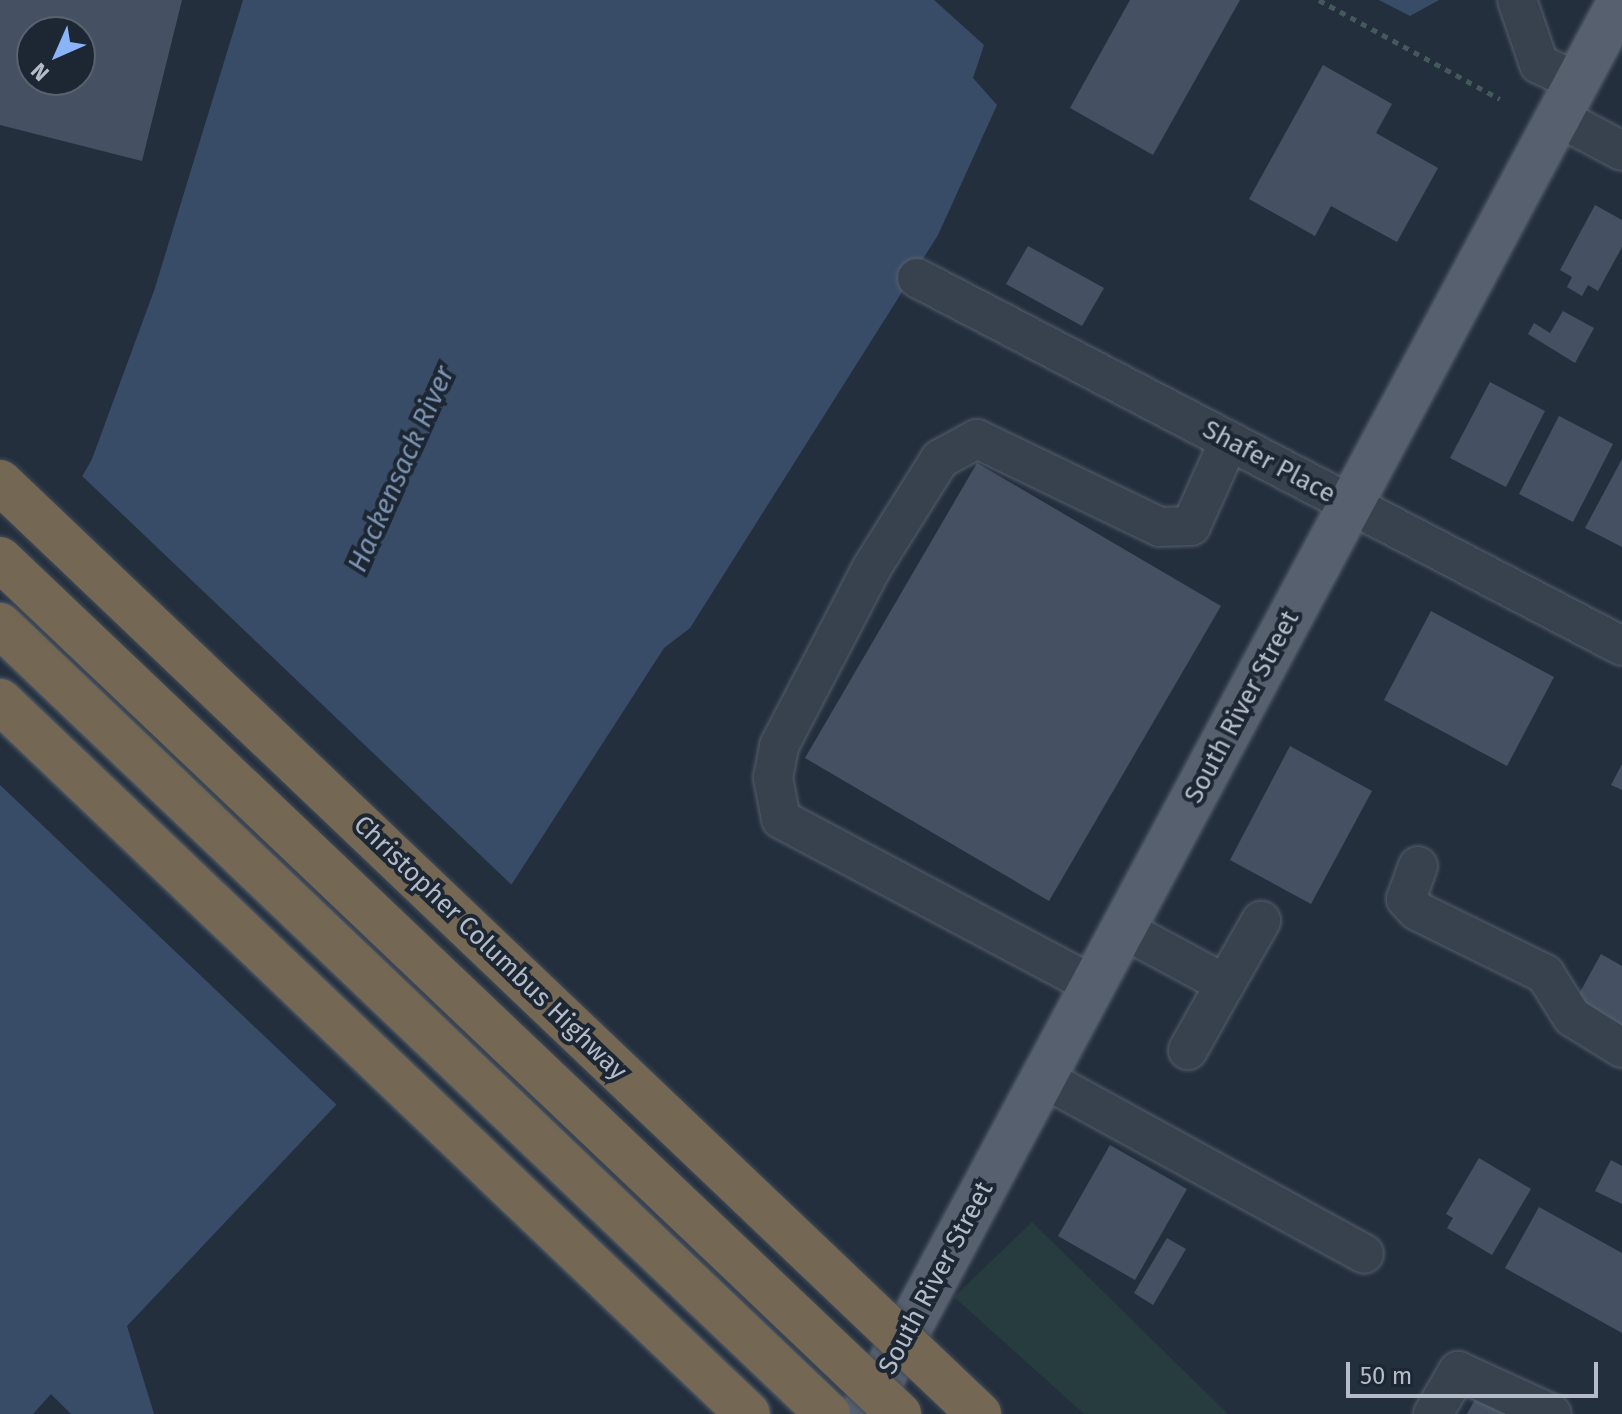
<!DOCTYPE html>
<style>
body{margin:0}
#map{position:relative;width:1622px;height:1414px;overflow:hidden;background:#242f3e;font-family:"Fira Sans",sans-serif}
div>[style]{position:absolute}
.green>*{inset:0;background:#263c3f}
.water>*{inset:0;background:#394c67}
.pier>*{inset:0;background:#242f3e}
.building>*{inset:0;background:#455162}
.path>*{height:5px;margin-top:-2.5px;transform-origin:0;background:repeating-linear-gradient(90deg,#44595c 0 6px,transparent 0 12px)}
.roads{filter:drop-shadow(0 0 2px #565f6c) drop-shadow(0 0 2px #565f6c)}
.minor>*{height:38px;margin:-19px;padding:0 19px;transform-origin:19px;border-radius:19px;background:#38414e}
.major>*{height:44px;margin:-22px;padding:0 22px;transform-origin:22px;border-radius:22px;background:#56606e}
.highway>*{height:44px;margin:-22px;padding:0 22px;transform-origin:22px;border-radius:22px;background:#746855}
.bridges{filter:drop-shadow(0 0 2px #434c59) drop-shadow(0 0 2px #434c59)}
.highway-bridge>*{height:44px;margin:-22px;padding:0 22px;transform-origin:22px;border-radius:22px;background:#746855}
span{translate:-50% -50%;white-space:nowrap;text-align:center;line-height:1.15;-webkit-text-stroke:8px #1d2633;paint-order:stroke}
.street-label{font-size:26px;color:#b4bcc9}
.water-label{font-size:28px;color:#7c92b1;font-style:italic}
.north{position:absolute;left:16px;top:16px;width:80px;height:80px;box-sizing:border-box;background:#1d2633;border:2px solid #59626f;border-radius:50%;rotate:225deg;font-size:22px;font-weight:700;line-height:32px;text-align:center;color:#b4bcc9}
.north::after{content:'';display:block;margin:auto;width:28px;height:36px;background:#8ab4f8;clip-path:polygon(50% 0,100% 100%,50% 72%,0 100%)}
.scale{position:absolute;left:1346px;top:1362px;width:252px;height:36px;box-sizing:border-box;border:4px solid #b4bcc9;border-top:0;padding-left:10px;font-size:24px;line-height:28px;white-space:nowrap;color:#b4bcc9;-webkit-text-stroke:6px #1d2633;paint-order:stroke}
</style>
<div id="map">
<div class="green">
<i style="clip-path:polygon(1032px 1222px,1228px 1414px,1084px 1414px,954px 1297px)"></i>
</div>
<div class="water">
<i style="clip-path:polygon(243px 0,934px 0,984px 45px,973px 78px,997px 105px,938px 235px,690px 628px,664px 648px,441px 994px,127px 1326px,154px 1414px,71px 1414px,51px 1394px,33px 1414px,0 1414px,0 622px,92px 459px,155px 288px)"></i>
<i style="clip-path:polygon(1379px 0,1439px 0,1410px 16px)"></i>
</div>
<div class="pier">
<i style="clip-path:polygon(79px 473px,516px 889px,444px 996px,339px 1107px,0 785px,0 613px)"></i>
</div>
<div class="building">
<i style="clip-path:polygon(evenodd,0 0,182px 0,142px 161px,0 125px,0 0,32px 32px,80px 32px,80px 80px,32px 80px,32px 32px)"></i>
<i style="clip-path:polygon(1130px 0,1240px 0,1153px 155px,1070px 108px)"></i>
<i style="clip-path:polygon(1323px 65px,1392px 104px,1376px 133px,1438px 168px,1397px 242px,1331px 206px,1315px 236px,1249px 199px)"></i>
<i style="clip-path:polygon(1595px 205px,1622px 220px,1622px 247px,1598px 291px,1588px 285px,1582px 296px,1567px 287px,1572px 277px,1560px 270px)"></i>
<i style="clip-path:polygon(1028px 246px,1104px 288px,1082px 326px,1006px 284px)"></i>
<i style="clip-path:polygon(1563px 311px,1594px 328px,1575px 363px,1528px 334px,1534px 323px,1550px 333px)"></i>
<i style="clip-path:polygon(1490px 382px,1545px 411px,1506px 487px,1450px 458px)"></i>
<i style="clip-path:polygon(1559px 416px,1613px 444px,1573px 522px,1519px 494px)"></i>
<i style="clip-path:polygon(1622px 459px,1622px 547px,1585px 528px)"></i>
<i style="clip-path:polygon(977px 463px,1221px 606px,1049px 901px,805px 758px)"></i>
<i style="clip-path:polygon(1431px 611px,1554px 677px,1507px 766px,1384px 700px)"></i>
<i style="clip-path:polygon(1290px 746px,1372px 791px,1311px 904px,1230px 860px)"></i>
<i style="clip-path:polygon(1622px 764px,1622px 790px,1611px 785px)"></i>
<i style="clip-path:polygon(1601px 954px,1622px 966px,1622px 1029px,1574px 1003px)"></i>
<i style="clip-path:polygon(1110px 1145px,1187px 1189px,1135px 1280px,1058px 1236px)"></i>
<i style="clip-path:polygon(1479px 1158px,1531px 1189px,1492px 1255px,1447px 1228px,1453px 1218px,1446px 1214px)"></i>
<i style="clip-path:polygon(1611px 1160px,1622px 1166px,1622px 1204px,1595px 1191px)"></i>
<i style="clip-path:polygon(1539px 1207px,1622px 1253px,1622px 1333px,1505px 1268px)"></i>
<i style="clip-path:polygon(1167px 1238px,1186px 1249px,1153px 1305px,1134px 1293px)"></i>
<i style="clip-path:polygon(1480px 1390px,1524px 1414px,1467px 1414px)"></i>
</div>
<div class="path">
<i style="left:1319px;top:0;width:206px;rotate:28.7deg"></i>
</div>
<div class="roads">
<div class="minor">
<i style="left:1517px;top:0;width:68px;rotate:71deg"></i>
<i style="left:1539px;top:64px;width:42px;rotate:25.3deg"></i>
<i style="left:1558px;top:117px;width:72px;rotate:28deg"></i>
<i style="left:917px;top:278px;width:795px;rotate:27.56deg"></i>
<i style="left:1418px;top:866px;width:35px;rotate:110deg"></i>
<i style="left:1406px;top:899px;width:16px;rotate:47deg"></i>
<i style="left:1417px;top:911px;width:143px;rotate:26.2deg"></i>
<i style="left:1545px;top:974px;width:51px;rotate:57.9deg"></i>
<i style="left:1572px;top:1017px;width:59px;rotate:31.8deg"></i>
<i style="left:1123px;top:929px;width:116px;rotate:28.3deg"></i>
<i style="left:1225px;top:984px;width:76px;rotate:119.3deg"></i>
<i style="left:1225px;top:984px;width:73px;rotate:-60.3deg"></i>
<i style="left:1093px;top:985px;width:353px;rotate:-152deg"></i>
<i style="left:781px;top:819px;width:42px;rotate:-101deg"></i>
<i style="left:773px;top:778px;width:33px;rotate:-79deg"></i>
<i style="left:779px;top:746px;width:199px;rotate:-62.5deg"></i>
<i style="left:871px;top:569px;width:130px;rotate:-57.9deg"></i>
<i style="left:940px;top:459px;width:42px;rotate:-28.4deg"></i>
<i style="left:977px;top:439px;width:203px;rotate:25.7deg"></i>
<i style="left:1160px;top:527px;width:31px;rotate:-2deg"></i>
<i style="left:1191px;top:526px;width:93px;rotate:-65.9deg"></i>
<i style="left:1043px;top:1078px;width:366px;rotate:28.7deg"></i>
<i style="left:1433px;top:1414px;width:50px;rotate:-59.8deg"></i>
<i style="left:1458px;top:1371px;width:103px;rotate:24.6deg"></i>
</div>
<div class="major">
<i style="left:863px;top:1414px;width:1604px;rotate:-61.81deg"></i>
</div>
<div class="highway">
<i style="left:0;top:625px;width:1144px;rotate:43.62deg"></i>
<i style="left:0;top:701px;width:1033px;rotate:43.63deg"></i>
</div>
</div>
<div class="bridges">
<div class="highway-bridge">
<i style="left:0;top:482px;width:1352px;rotate:43.59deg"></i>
<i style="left:0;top:559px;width:1241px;rotate:43.56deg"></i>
</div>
</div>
<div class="street-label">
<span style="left:1269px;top:462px;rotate:28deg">Shafer Place</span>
<span style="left:1242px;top:707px;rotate:-62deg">South River Street</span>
<span style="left:490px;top:948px;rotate:44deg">Christopher Columbus Highway</span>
<span style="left:936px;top:1278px;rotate:-62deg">South River Street</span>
</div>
<div class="water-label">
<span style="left:401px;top:469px;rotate:-66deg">Hackensack River</span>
</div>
<div class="north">N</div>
<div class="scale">50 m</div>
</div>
